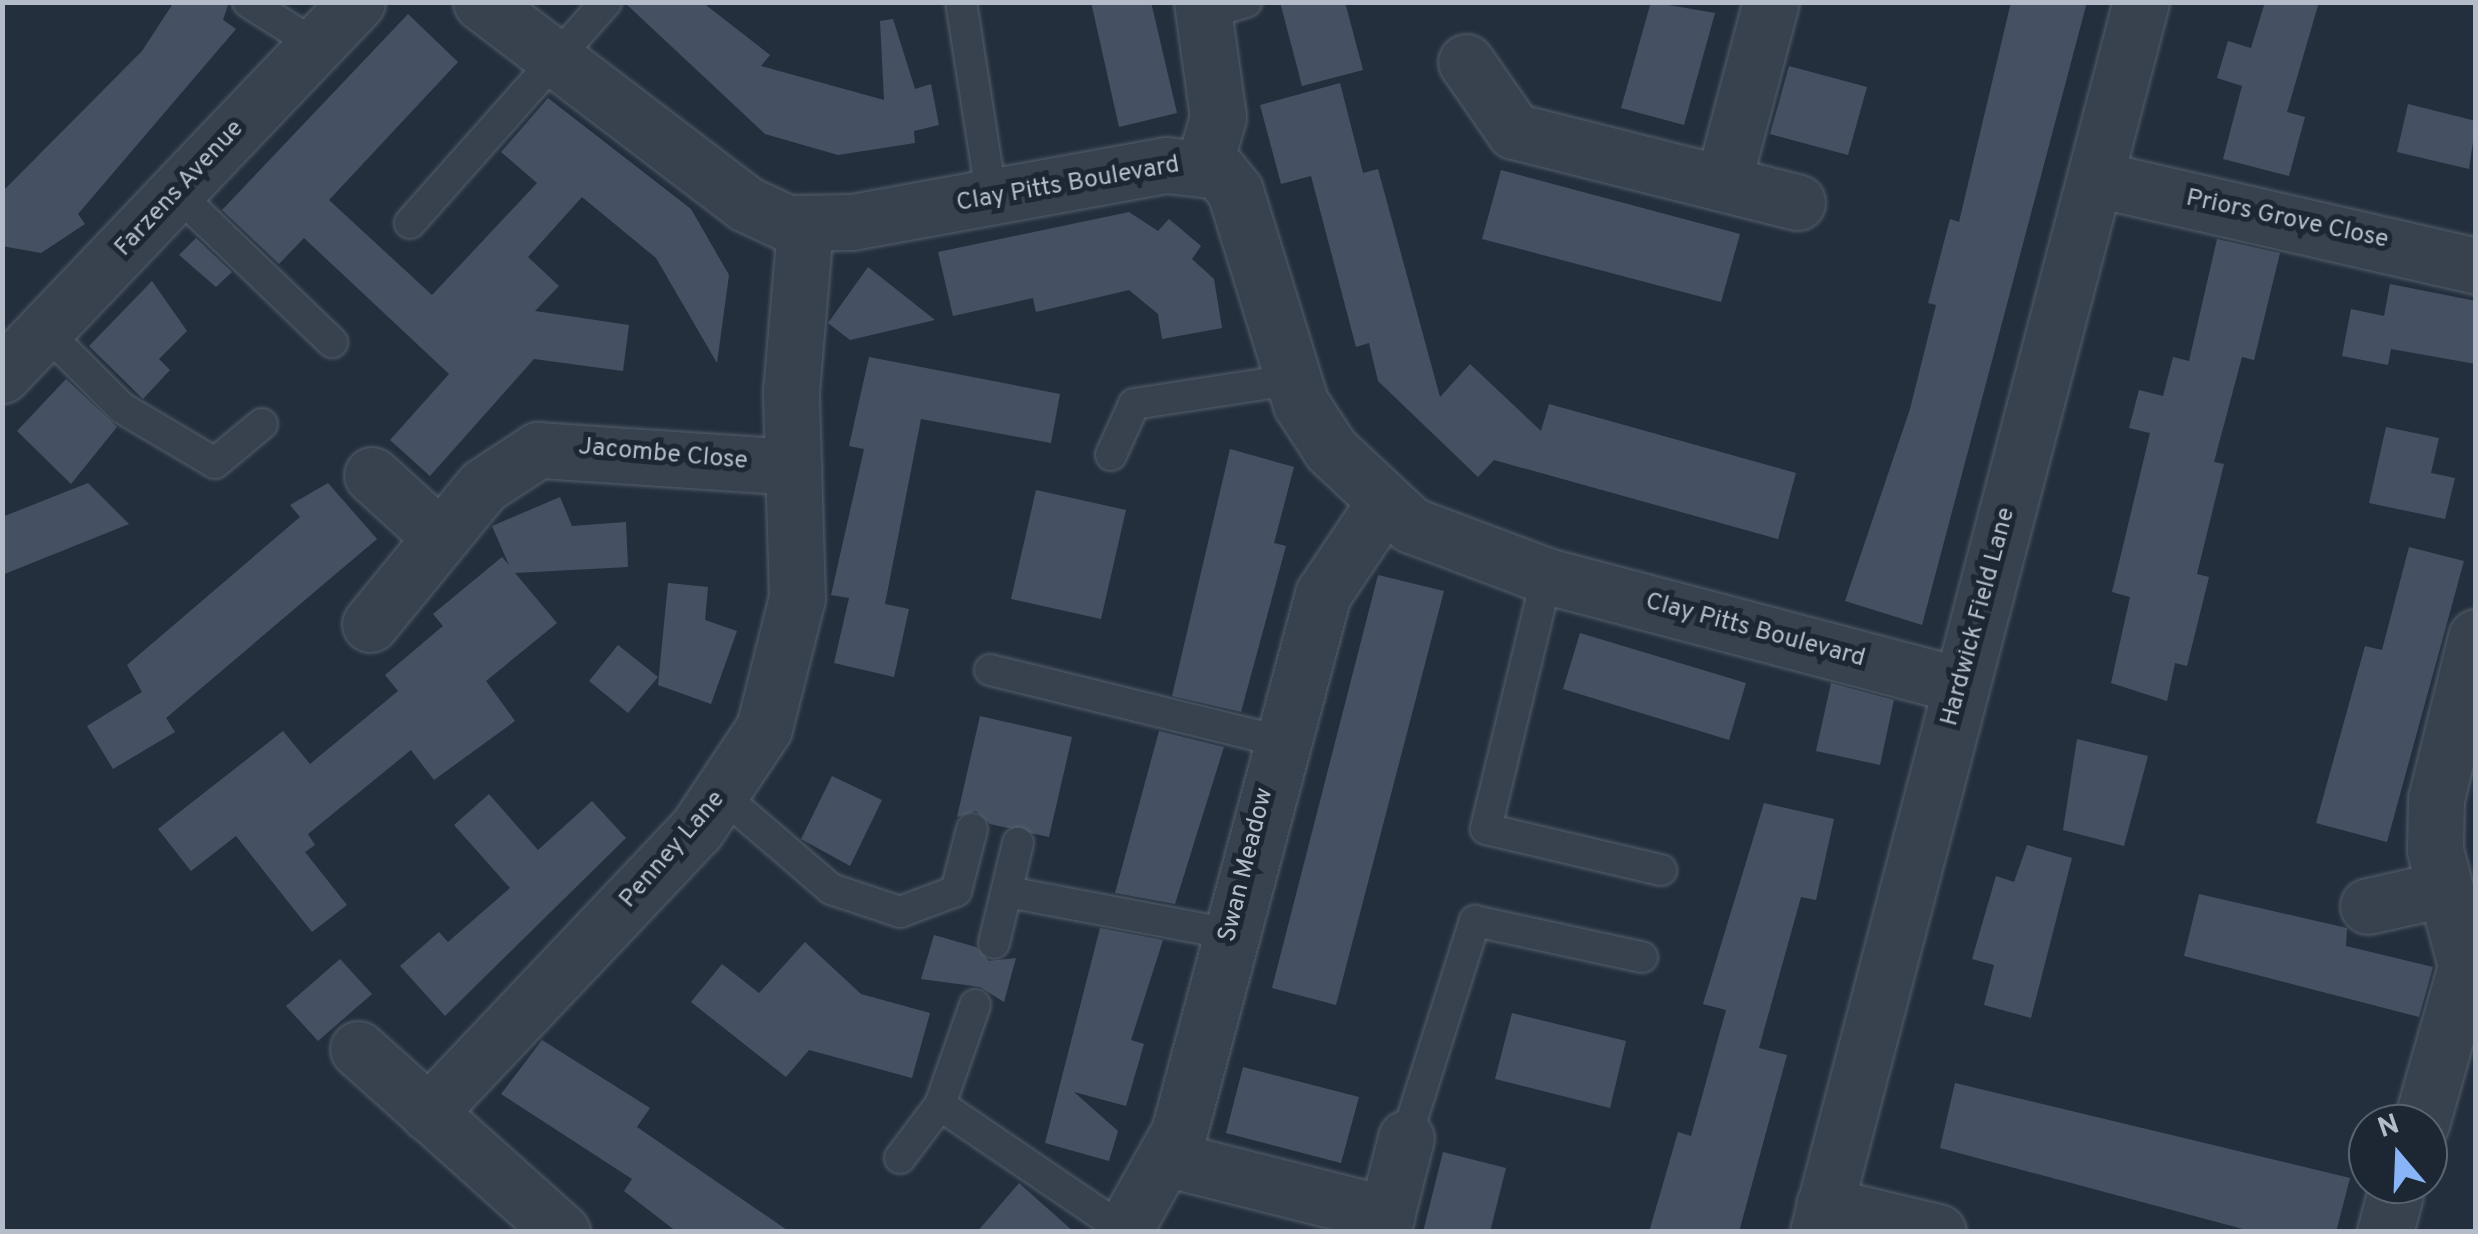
<!DOCTYPE html>
<style>
body{margin:0}
#map{position:relative;width:2478px;height:1234px;overflow:hidden;background:#242f3e;font-family:Overpass,sans-serif}
div>[style]{position:absolute}
.building>*{inset:0;background:#455162}
.roads{filter:drop-shadow(0 0 2px #565f6c) drop-shadow(0 0 2px #565f6c)}
.lane>*{height:30px;margin:-15px;padding:0 15px;transform-origin:15px;border-radius:15px;background:#38414e}
.street>*{height:55px;margin:-27.5px;padding:0 27.5px;transform-origin:27.5px;border-radius:27.5px;background:#38414e}
span{translate:-50% -50%;white-space:nowrap;text-align:center;line-height:1.15;-webkit-text-stroke:10px #1d2633;paint-order:stroke}
.street-label{font-size:25px;color:#b4bcc9}
.frame{position:absolute;inset:0;border:5px solid #b4bcc9;pointer-events:none}
.north{position:absolute;left:2348px;top:1104px;width:100px;height:100px;box-sizing:border-box;background:#1d2633;border:2px solid #59626f;border-radius:50%;rotate:341deg;font-size:28px;font-weight:700;line-height:40px;text-align:center;color:#b4bcc9}
.north::after{content:'';display:block;margin:auto;width:35px;height:45px;background:#8ab4f8;clip-path:polygon(50% 0,100% 100%,50% 72%,0 100%)}
</style>
<div id="map">
<div class="building">
<i style="clip-path:polygon(174px 2px,229px 2px,223px 20px,236px 29px,78px 214px,85px 224px,41px 253px,2px 246px,2px 192px,142px 51px)"></i>
<i style="clip-path:polygon(624px 2px,702px 2px,770px 55px,761px 66px,884px 100px,880px 21px,893px 19px,915px 89px,931px 84px,939px 125px,914px 131px,915px 143px,838px 155px,765px 134px)"></i>
<i style="clip-path:polygon(1091px 2px,1151px 2px,1177px 113px,1119px 127px)"></i>
<i style="clip-path:polygon(1280px 2px,1345px 2px,1363px 70px,1302px 86px)"></i>
<i style="clip-path:polygon(1651px 2px,1715px 13px,1684px 125px,1621px 108px)"></i>
<i style="clip-path:polygon(2011px 2px,2087px 2px,1922px 625px,1845px 601px,1910px 409px,1936px 305px,1928px 303px,1950px 219px,1959px 222px)"></i>
<i style="clip-path:polygon(2265px 2px,2319px 2px,2287px 112px,2305px 117px,2289px 176px,2223px 159px,2242px 86px,2217px 78px,2228px 41px,2251px 48px)"></i>
<i style="clip-path:polygon(408px 14px,458px 62px,329px 200px,432px 295px,537px 183px,501px 152px,548px 98px,691px 209px,729px 275px,717px 363px,656px 258px,582px 197px,528px 257px,559px 286px,535px 311px,629px 325px,623px 371px,534px 359px,430px 476px,390px 440px,449px 374px,304px 238px,279px 264px,222px 210px)"></i>
<i style="clip-path:polygon(1789px 66px,1867px 87px,1848px 155px,1770px 134px)"></i>
<i style="clip-path:polygon(1340px 83px,1363px 173px,1378px 169px,1440px 397px,1470px 364px,1541px 431px,1549px 404px,1796px 473px,1778px 539px,1494px 460px,1478px 477px,1378px 381px,1369px 343px,1356px 347px,1311px 176px,1281px 184px,1260px 105px)"></i>
<i style="clip-path:polygon(2408px 104px,2476px 121px,2469px 169px,2397px 152px)"></i>
<i style="clip-path:polygon(1501px 170px,1740px 234px,1721px 302px,1482px 239px)"></i>
<i style="clip-path:polygon(1129px 212px,1158px 231px,1169px 219px,1201px 246px,1192px 259px,1214px 279px,1222px 328px,1162px 339px,1158px 314px,1129px 290px,1036px 312px,1033px 298px,953px 316px,938px 252px)"></i>
<i style="clip-path:polygon(196px 238px,232px 272px,216px 287px,179px 255px)"></i>
<i style="clip-path:polygon(2217px 239px,2280px 253px,2254px 360px,2242px 357px,2214px 462px,2224px 464px,2197px 574px,2209px 577px,2187px 666px,2175px 663px,2167px 701px,2111px 683px,2130px 597px,2112px 592px,2150px 433px,2129px 428px,2139px 390px,2163px 396px,2173px 357px,2189px 361px)"></i>
<i style="clip-path:polygon(868px 267px,935px 320px,850px 340px,828px 323px)"></i>
<i style="clip-path:polygon(152px 281px,187px 331px,159px 359px,170px 370px,143px 399px,89px 346px)"></i>
<i style="clip-path:polygon(2390px 284px,2476px 301px,2476px 364px,2391px 349px,2388px 365px,2342px 356px,2351px 309px,2384px 316px)"></i>
<i style="clip-path:polygon(869px 357px,1060px 394px,1051px 443px,921px 419px,885px 604px,909px 609px,894px 677px,834px 663px,849px 598px,831px 595px,864px 449px,849px 446px)"></i>
<i style="clip-path:polygon(66px 379px,117px 427px,71px 484px,17px 431px)"></i>
<i style="clip-path:polygon(2386px 427px,2439px 438px,2431px 473px,2455px 478px,2445px 519px,2369px 503px)"></i>
<i style="clip-path:polygon(1230px 449px,1294px 467px,1274px 543px,1286px 546px,1241px 712px,1172px 696px)"></i>
<i style="clip-path:polygon(88px 483px,129px 524px,2px 575px,2px 517px)"></i>
<i style="clip-path:polygon(328px 483px,377px 539px,166px 718px,175px 732px,113px 769px,87px 726px,142px 692px,127px 665px,300px 517px,290px 505px)"></i>
<i style="clip-path:polygon(1036px 490px,1126px 510px,1101px 619px,1011px 599px)"></i>
<i style="clip-path:polygon(560px 497px,572px 526px,626px 522px,628px 567px,515px 573px,557px 623px,486px 681px,515px 721px,434px 780px,411px 750px,308px 834px,315px 845px,305px 852px,347px 905px,312px 932px,236px 836px,191px 871px,158px 829px,283px 731px,310px 764px,398px 691px,385px 675px,443px 626px,433px 614px,502px 557px,509px 565px,492px 526px)"></i>
<i style="clip-path:polygon(2409px 547px,2464px 561px,2387px 842px,2316px 823px,2365px 646px,2382px 650px)"></i>
<i style="clip-path:polygon(1378px 575px,1444px 591px,1336px 1005px,1272px 988px)"></i>
<i style="clip-path:polygon(668px 583px,708px 587px,705px 620px,737px 631px,711px 704px,658px 685px)"></i>
<i style="clip-path:polygon(1580px 633px,1746px 683px,1729px 740px,1563px 689px)"></i>
<i style="clip-path:polygon(618px 645px,658px 677px,628px 713px,589px 681px)"></i>
<i style="clip-path:polygon(1831px 683px,1894px 700px,1880px 765px,1816px 751px)"></i>
<i style="clip-path:polygon(980px 716px,1072px 737px,1049px 837px,990px 824px,976px 811px,957px 817px)"></i>
<i style="clip-path:polygon(1159px 731px,1224px 747px,1175px 904px,1115px 893px)"></i>
<i style="clip-path:polygon(2077px 739px,2148px 756px,2124px 846px,2063px 830px)"></i>
<i style="clip-path:polygon(832px 776px,882px 800px,850px 866px,801px 839px)"></i>
<i style="clip-path:polygon(489px 794px,538px 850px,592px 801px,626px 838px,445px 1016px,400px 966px,439px 932px,448px 942px,510px 888px,454px 825px)"></i>
<i style="clip-path:polygon(1764px 803px,1834px 819px,1816px 900px,1801px 897px,1759px 1048px,1787px 1055px,1739px 1232px,1649px 1232px,1678px 1132px,1691px 1136px,1726px 1010px,1703px 1004px)"></i>
<i style="clip-path:polygon(2027px 845px,2072px 858px,2031px 1018px,1984px 1005px,1994px 965px,1972px 959px,1996px 876px,2014px 882px)"></i>
<i style="clip-path:polygon(2199px 894px,2347px 928px,2346px 946px,2433px 967px,2419px 1017px,2184px 956px)"></i>
<i style="clip-path:polygon(1100px 928px,1163px 940px,1131px 1040px,1144px 1044px,1126px 1106px,1074px 1092px,1118px 1131px,1109px 1161px,1045px 1143px)"></i>
<i style="clip-path:polygon(934px 935px,976px 947px,989px 961px,1016px 958px,1004px 1002px,980px 987px,921px 979px)"></i>
<i style="clip-path:polygon(805px 942px,861px 994px,930px 1013px,912px 1078px,809px 1050px,786px 1077px,691px 1002px,722px 964px,759px 993px)"></i>
<i style="clip-path:polygon(340px 959px,372px 994px,318px 1041px,286px 1006px)"></i>
<i style="clip-path:polygon(1512px 1013px,1626px 1041px,1610px 1108px,1495px 1079px)"></i>
<i style="clip-path:polygon(542px 1040px,650px 1108px,637px 1127px,790px 1232px,677px 1232px,624px 1191px,632px 1179px,501px 1094px)"></i>
<i style="clip-path:polygon(1243px 1067px,1359px 1097px,1341px 1163px,1226px 1133px)"></i>
<i style="clip-path:polygon(1955px 1083px,2350px 1178px,2336px 1232px,2254px 1232px,1940px 1148px)"></i>
<i style="clip-path:polygon(1443px 1152px,1506px 1168px,1490px 1232px,1423px 1232px)"></i>
<i style="clip-path:polygon(1019px 1183px,1074px 1232px,977px 1232px)"></i>
</div>
<div class="roads">
<div class="lane">
<i style="left:248px;top:2px;width:80px;rotate:32.3deg"></i>
<i style="left:961px;top:2px;width:199px;rotate:81.1deg"></i>
<i style="left:1204px;top:14px;width:44px;rotate:-15.9deg"></i>
<i style="left:178px;top:194px;width:214px;rotate:43.9deg"></i>
<i style="left:410px;top:223px;width:295px;rotate:-48.4deg"></i>
<i style="left:45px;top:331px;width:109px;rotate:45deg"></i>
<i style="left:122px;top:408px;width:108px;rotate:30.6deg"></i>
<i style="left:215px;top:463px;width:61px;rotate:-39.7deg"></i>
<i style="left:1111px;top:455px;width:56px;rotate:-65.7deg"></i>
<i style="left:1134px;top:404px;width:159px;rotate:-8.7deg"></i>
<i style="left:1547px;top:576px;width:260px;rotate:103.6deg"></i>
<i style="left:1486px;top:829px;width:180px;rotate:13.2deg"></i>
<i style="left:990px;top:670px;width:298px;rotate:13.8deg"></i>
<i style="left:723px;top:796px;width:143px;rotate:40.7deg"></i>
<i style="left:831px;top:889px;width:73px;rotate:18.4deg"></i>
<i style="left:900px;top:912px;width:60px;rotate:-20.6deg"></i>
<i style="left:956px;top:891px;width:64px;rotate:-75.5deg"></i>
<i style="left:1008px;top:892px;width:226px;rotate:10.7deg"></i>
<i style="left:994px;top:943px;width:103px;rotate:-76.5deg"></i>
<i style="left:940px;top:1105px;width:222px;rotate:34.2deg"></i>
<i style="left:1406px;top:1138px;width:228px;rotate:-72.4deg"></i>
<i style="left:1475px;top:921px;width:171px;rotate:12.2deg"></i>
<i style="left:900px;top:1158px;width:66px;rotate:-53deg"></i>
<i style="left:940px;top:1105px;width:106px;rotate:-70.7deg"></i>
</div>
<div class="street">
<i style="left:481px;top:2px;width:333px;rotate:37.3deg"></i>
<i style="left:746px;top:204px;width:45px;rotate:24.9deg"></i>
<i style="left:787px;top:223px;width:65px;rotate:-0.9deg"></i>
<i style="left:852px;top:222px;width:319px;rotate:-10.3deg"></i>
<i style="left:1166px;top:165px;width:53px;rotate:6.5deg"></i>
<i style="left:1219px;top:171px;width:26px;rotate:51deg"></i>
<i style="left:1235px;top:191px;width:223px;rotate:72.8deg"></i>
<i style="left:1301px;top:404px;width:55px;rotate:56.9deg"></i>
<i style="left:1331px;top:450px;width:110px;rotate:43.2deg"></i>
<i style="left:1411px;top:525px;width:145px;rotate:20.6deg"></i>
<i style="left:1547px;top:576px;width:428px;rotate:14.8deg"></i>
<i style="left:1202px;top:2px;width:116px;rotate:82.1deg"></i>
<i style="left:1218px;top:117px;width:50px;rotate:106.3deg"></i>
<i style="left:1466px;top:62px;width:84px;rotate:55.2deg"></i>
<i style="left:1514px;top:131px;width:292px;rotate:14.1deg"></i>
<i style="left:2097px;top:179px;width:389px;rotate:12.9deg"></i>
<i style="left:1723px;top:182px;width:186px;rotate:-75.1deg"></i>
<i style="left:2px;top:375px;width:515px;rotate:-46.42deg"></i>
<i style="left:372px;top:475px;width:91px;rotate:42.3deg"></i>
<i style="left:370px;top:624px;width:178px;rotate:-50.7deg"></i>
<i style="left:483px;top:486px;width:66px;rotate:-33.2deg"></i>
<i style="left:538px;top:450px;width:256px;rotate:3.8deg"></i>
<i style="left:2368px;top:906px;width:78px;rotate:-12.6deg"></i>
<i style="left:358px;top:1049px;width:274px;rotate:41.9deg"></i>
<i style="left:428px;top:1113px;width:390px;rotate:-46.6deg"></i>
<i style="left:696px;top:830px;width:123px;rotate:-56.3deg"></i>
<i style="left:764px;top:728px;width:134px;rotate:-75.8deg"></i>
<i style="left:797px;top:598px;width:207px;rotate:-91.7deg"></i>
<i style="left:791px;top:391px;width:165px;rotate:-85.1deg"></i>
<i style="left:2421px;top:1124px;width:164px;rotate:-74.1deg"></i>
<i style="left:2466px;top:966px;width:120px;rotate:-105deg"></i>
<i style="left:2435px;top:850px;width:51px;rotate:-88.9deg"></i>
<i style="left:2436px;top:799px;width:167px;rotate:-76.1deg"></i>
<i style="left:1169px;top:1159px;width:225px;rotate:14.2deg"></i>
<i style="left:1824px;top:1205px;width:117px;rotate:13.3deg"></i>
<i style="left:1123px;top:1232px;width:115px;rotate:-60.8deg"></i>
<i style="left:1179px;top:1132px;width:557px;rotate:-75.02deg"></i>
<i style="left:1323px;top:594px;width:110px;rotate:-56.2deg"></i>
<i style="left:1382px;top:1232px;width:97px;rotate:-75.7deg"></i>
<i style="left:1818px;top:1232px;width:1272px;rotate:-75.29deg"></i>
<i style="left:2385px;top:1232px;width:38px;rotate:-75deg"></i>
</div>
</div>
<div class="street-label">
<span style="left:1068px;top:185px;rotate:-10deg">Clay Pitts Boulevard</span>
<span style="left:180px;top:189px;rotate:-47deg">Farzens Avenue</span>
<span style="left:2287px;top:220px;rotate:12deg">Priors Grove Close</span>
<span style="left:663px;top:455px;rotate:5deg">Jacombe Close</span>
<span style="left:1979px;top:617px;rotate:-75deg">Hardwick Field Lane</span>
<span style="left:1755px;top:631px;rotate:15deg">Clay Pitts Boulevard</span>
<span style="left:673px;top:850px;rotate:-49deg">Penney Lane</span>
<span style="left:1247px;top:865px;rotate:-76deg">Swan Meadow</span>
</div>
<div class="frame"></div>
<div class="north">N</div>
</div>
